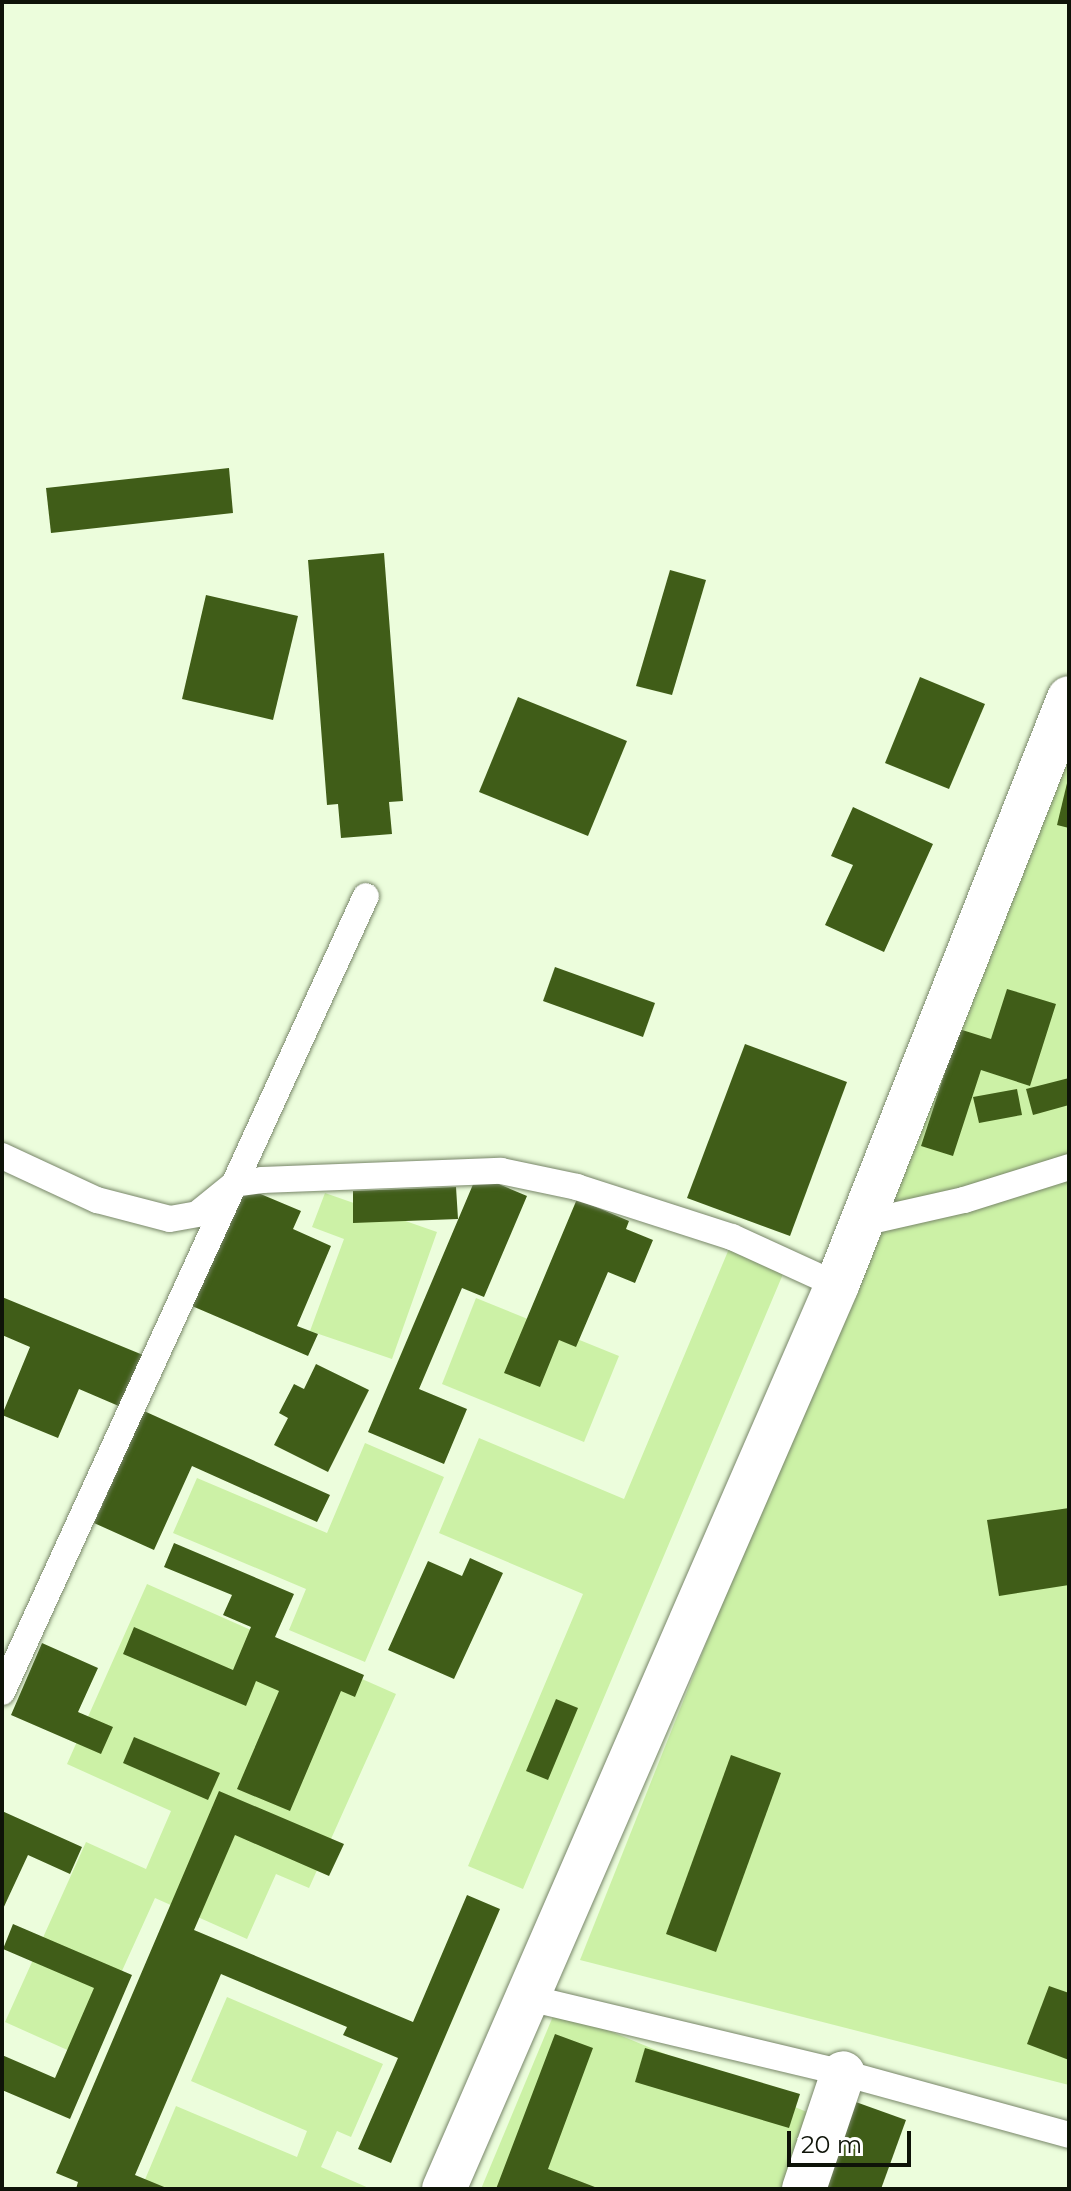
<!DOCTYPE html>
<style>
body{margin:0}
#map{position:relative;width:1071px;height:2191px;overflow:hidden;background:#ecfddc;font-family:Montserrat,sans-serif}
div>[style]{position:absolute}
.green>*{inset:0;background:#ccf1a6}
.building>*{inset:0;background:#405d18}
.roads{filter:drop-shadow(0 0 2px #788669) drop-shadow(0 0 2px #788669)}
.service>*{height:26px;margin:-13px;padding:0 13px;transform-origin:13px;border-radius:13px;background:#fff}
.minor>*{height:44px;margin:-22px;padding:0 22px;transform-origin:22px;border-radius:22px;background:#fff}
.tertiary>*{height:44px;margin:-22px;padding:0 22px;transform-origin:22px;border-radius:22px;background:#fff}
span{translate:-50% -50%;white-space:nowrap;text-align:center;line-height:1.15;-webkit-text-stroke:8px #fff;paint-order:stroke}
.frame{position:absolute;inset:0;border:4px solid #0e1308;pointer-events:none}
.scale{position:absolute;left:787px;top:2131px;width:124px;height:36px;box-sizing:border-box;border:4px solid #0e1308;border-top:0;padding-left:10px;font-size:24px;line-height:28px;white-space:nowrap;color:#0e1308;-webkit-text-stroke:6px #fff;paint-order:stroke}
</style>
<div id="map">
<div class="green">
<i style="clip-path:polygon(1069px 733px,1069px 2085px,580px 1960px)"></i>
<i style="clip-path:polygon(325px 1193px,437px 1232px,392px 1359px,310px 1331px,344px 1239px,312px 1227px)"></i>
<i style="clip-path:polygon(731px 1244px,786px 1267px,523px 1889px,468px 1866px,583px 1594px,439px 1533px,479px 1438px,624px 1499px)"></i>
<i style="clip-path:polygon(476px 1298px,619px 1356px,584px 1442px,442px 1384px)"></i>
<i style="clip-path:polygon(365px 1443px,444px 1477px,365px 1662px,289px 1630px,306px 1589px,173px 1533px,197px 1478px,327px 1533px)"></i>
<i style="clip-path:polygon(147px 1584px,396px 1694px,309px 1888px,276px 1874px,247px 1939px,155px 1898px,83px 2057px,5px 2022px,86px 1842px,146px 1869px,171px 1811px,67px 1764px)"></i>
<i style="clip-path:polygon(227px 1997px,383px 2064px,351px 2137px,337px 2131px,321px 2167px,371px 2189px,141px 2189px,176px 2106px,297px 2157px,307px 2131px,191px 2081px)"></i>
<i style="clip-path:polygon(556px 2009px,841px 2126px,814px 2189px,481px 2189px)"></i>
</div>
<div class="building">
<i style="clip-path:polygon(229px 468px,233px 513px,51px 533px,46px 488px)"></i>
<i style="clip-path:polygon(384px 553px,403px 801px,389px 802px,392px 834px,341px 838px,338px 804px,327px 805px,308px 560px)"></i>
<i style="clip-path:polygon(670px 570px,706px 580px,672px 695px,636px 686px)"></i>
<i style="clip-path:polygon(206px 595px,298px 616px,273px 720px,182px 699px)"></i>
<i style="clip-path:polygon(920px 677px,985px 704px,949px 789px,885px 763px)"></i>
<i style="clip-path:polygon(518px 697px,627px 741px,588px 836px,479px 792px)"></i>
<i style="clip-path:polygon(1068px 779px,1069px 779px,1069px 828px,1057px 825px)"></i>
<i style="clip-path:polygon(853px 807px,933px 844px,884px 952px,825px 925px,853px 865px,831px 856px)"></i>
<i style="clip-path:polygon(555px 967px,655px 1003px,643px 1037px,543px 1001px)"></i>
<i style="clip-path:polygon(1007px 989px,1056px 1004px,1030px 1086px,981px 1070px,953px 1156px,921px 1146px,959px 1029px,991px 1039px)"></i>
<i style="clip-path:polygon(745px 1044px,847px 1082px,790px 1236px,687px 1198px)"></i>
<i style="clip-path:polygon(1069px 1078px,1069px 1105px,1033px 1115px,1026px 1089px)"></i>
<i style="clip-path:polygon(1017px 1089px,1022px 1115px,979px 1123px,973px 1097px)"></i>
<i style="clip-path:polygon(477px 1175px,527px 1196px,484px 1297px,462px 1288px,419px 1389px,467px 1409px,444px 1464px,368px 1432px)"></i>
<i style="clip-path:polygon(244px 1187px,301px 1211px,293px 1229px,331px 1246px,297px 1326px,318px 1334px,308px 1356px,192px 1306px)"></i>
<i style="clip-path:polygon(456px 1187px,458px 1219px,353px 1223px,353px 1191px)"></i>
<i style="clip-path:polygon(577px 1199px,629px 1221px,626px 1229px,653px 1240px,635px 1283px,608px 1272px,576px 1347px,559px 1340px,540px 1387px,504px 1373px)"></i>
<i style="clip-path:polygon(2px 1297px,143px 1355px,121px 1407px,79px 1389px,58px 1438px,2px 1415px,30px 1347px,2px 1335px)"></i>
<i style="clip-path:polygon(316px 1364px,369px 1390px,328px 1472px,274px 1445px,288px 1418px,279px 1413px,294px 1384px,304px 1389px)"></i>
<i style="clip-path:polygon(144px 1411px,330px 1495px,317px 1522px,192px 1466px,154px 1550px,94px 1523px)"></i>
<i style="clip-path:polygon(1069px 1508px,1069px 1585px,999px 1596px,987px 1520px)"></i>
<i style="clip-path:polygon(174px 1543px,294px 1594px,275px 1637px,364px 1675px,355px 1697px,341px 1691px,290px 1811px,237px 1789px,279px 1691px,256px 1681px,246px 1706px,123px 1654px,134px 1627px,233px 1670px,251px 1627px,223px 1615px,232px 1595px,164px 1567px)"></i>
<i style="clip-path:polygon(470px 1558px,503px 1573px,454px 1679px,388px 1650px,428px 1561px,462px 1576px)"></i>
<i style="clip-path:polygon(42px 1643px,98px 1668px,78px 1712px,113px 1727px,101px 1754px,11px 1715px)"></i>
<i style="clip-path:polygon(556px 1699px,578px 1708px,548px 1780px,526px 1771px)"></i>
<i style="clip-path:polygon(134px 1737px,220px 1773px,208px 1800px,123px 1763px)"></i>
<i style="clip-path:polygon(731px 1755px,781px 1773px,716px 1952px,666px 1934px)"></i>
<i style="clip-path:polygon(219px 1791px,344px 1844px,329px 1876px,235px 1835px,194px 1930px,413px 2022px,467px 1895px,500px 1909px,391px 2163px,358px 2149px,398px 2058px,343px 2035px,347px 2027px,221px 1974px,135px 2175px,169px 2189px,76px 2189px,78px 2182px,56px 2173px)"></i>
<i style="clip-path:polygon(2px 1811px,82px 1847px,70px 1874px,28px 1855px,2px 1911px)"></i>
<i style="clip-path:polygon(13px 1924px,132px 1975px,70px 2119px,2px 2090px,2px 2055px,55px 2078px,94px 1988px,3px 1949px)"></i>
<i style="clip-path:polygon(1049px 1986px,1069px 1993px,1069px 2060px,1027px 2044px)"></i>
<i style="clip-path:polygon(555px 2034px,593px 2048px,548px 2169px,600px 2189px,496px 2189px)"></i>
<i style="clip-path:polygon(645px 2048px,800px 2094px,789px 2128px,635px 2082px)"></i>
<i style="clip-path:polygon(853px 2101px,906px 2120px,881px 2189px,821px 2189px)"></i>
</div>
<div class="roads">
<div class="service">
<i style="left:2px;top:1156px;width:105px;rotate:24.9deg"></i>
<i style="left:97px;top:1200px;width:75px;rotate:14.6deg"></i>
<i style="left:170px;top:1219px;width:27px;rotate:-10deg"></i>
<i style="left:197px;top:1214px;width:48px;rotate:-39deg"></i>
<i style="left:234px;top:1184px;width:28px;rotate:-8deg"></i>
<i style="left:262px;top:1180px;width:239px;rotate:-2.2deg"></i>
<i style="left:501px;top:1171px;width:78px;rotate:11.9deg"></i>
<i style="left:577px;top:1187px;width:163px;rotate:17.9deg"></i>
<i style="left:732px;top:1237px;width:115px;rotate:24.6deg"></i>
<i style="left:862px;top:1223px;width:105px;rotate:-12.7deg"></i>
<i style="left:964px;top:1200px;width:110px;rotate:-17.4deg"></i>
<i style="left:2px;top:1692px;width:875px;rotate:-65.43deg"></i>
<i style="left:529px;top:1998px;width:323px;rotate:13.4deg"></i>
<i style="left:843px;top:2073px;width:234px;rotate:15.3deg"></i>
</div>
<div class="minor">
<i style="left:804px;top:2189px;width:122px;rotate:-71.4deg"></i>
</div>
<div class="tertiary">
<i style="left:444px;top:2189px;width:986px;rotate:-66.5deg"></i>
<i style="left:837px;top:1285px;width:631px;rotate:-68.43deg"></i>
</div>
</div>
<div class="frame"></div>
<div class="scale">20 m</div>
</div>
